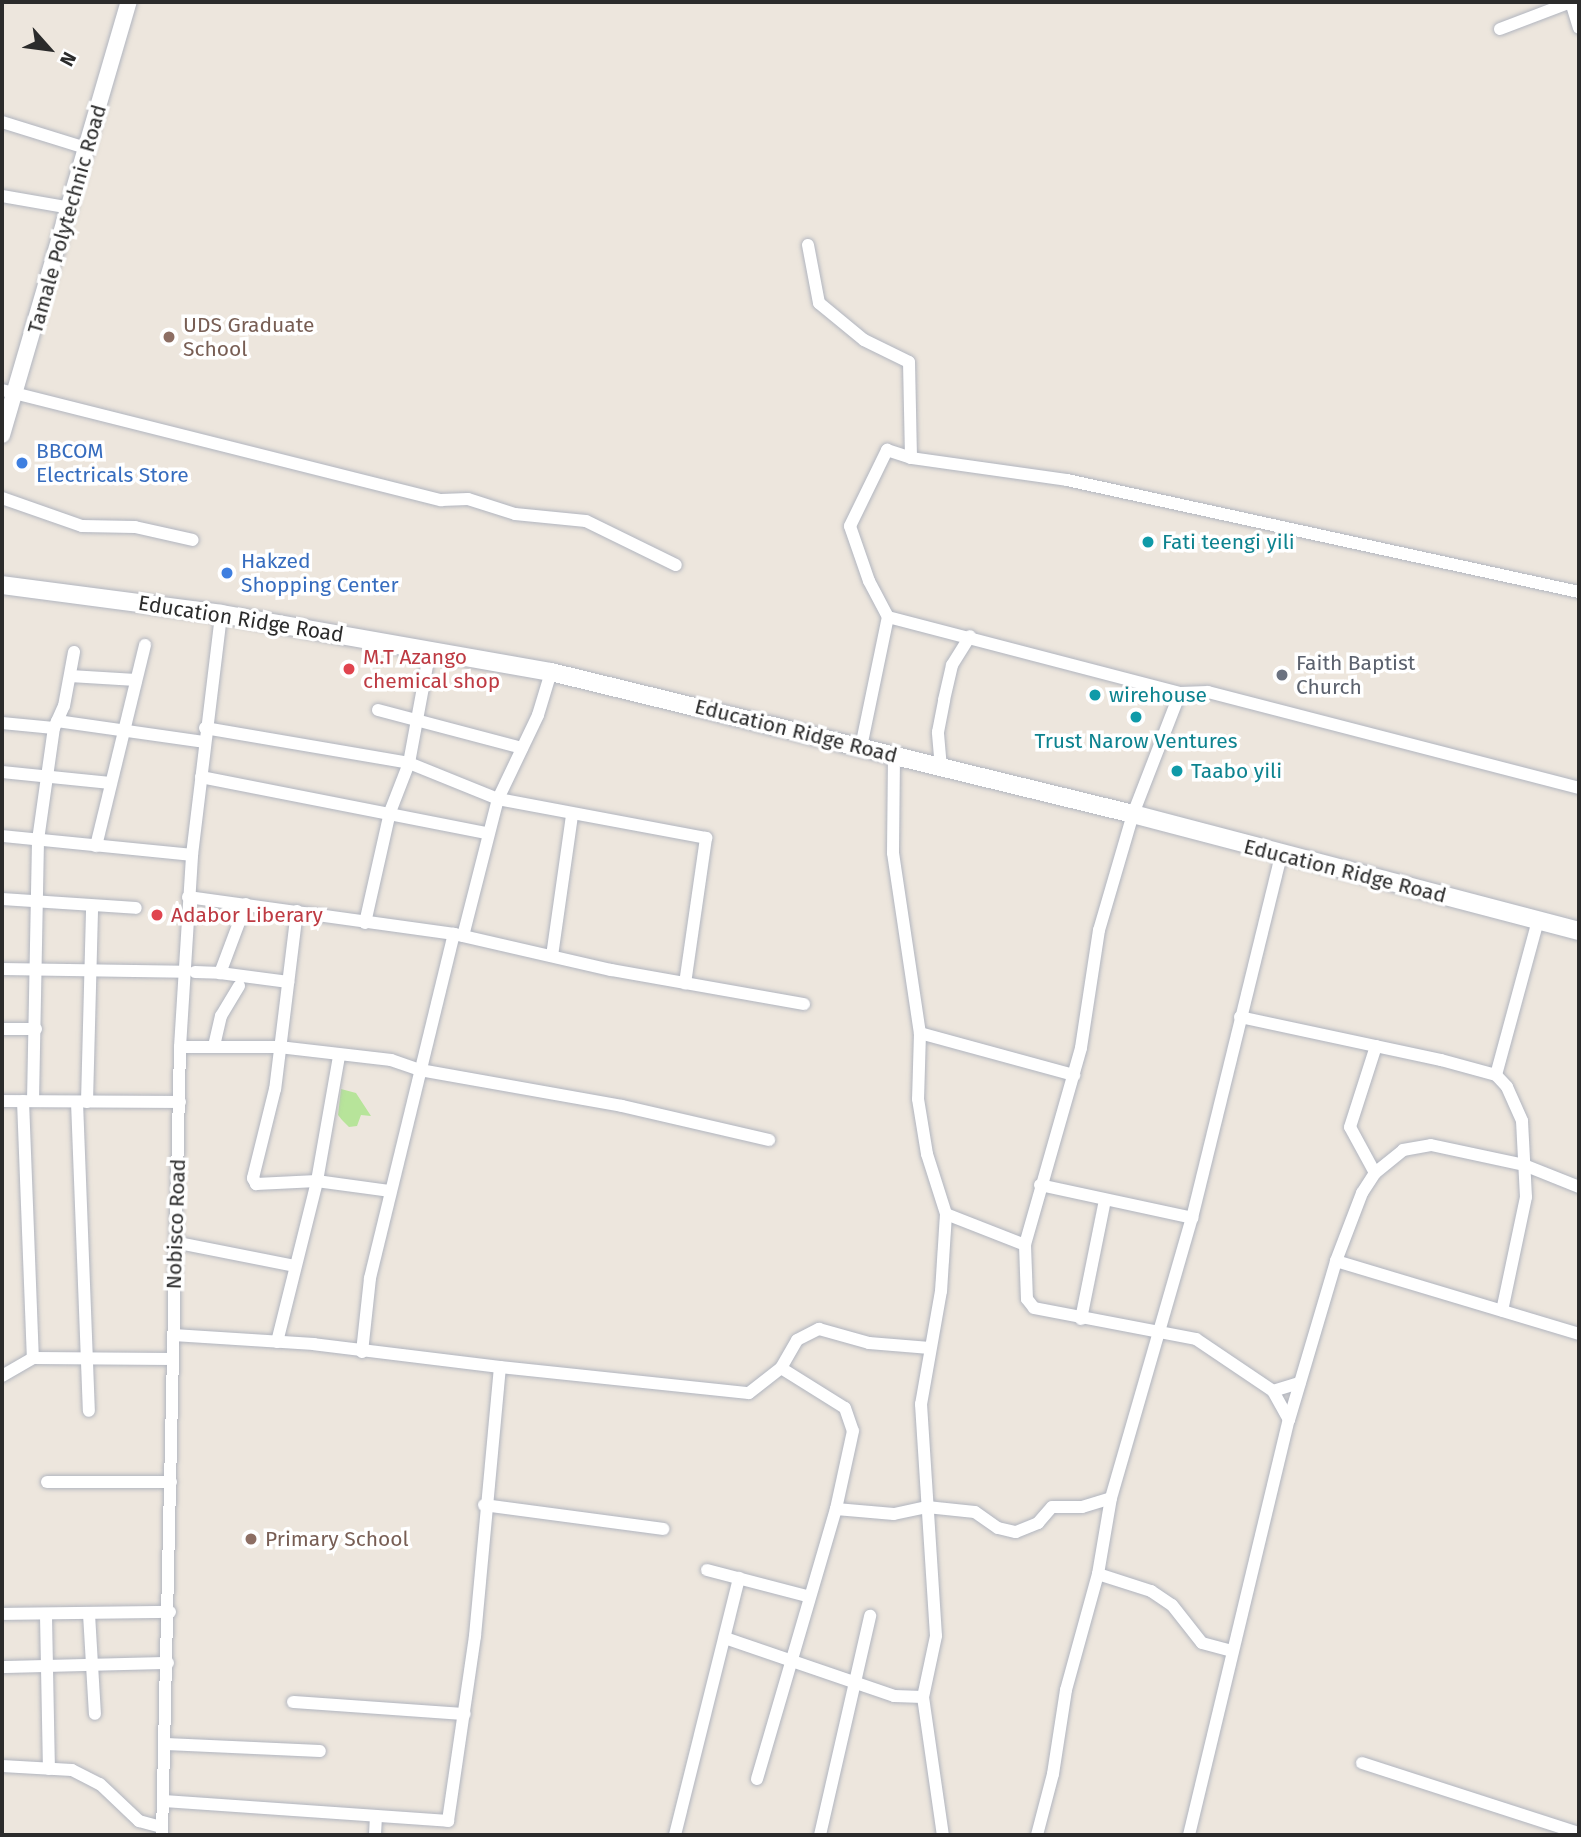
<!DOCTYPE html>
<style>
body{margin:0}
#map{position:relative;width:1581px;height:1837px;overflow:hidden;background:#ede6dd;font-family:"Fira Sans",sans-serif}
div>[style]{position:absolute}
.green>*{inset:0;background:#b7e49a}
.roads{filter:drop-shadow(0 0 2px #b1b5bf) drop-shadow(0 0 2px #b1b5bf)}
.minor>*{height:12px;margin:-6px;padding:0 6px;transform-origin:6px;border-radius:6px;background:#fff}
.tertiary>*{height:16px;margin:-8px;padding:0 8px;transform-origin:8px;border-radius:8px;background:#fff}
.secondary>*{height:18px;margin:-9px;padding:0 9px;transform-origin:9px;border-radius:9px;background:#fff}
.dots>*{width:19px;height:19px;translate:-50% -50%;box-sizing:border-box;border:4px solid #fff;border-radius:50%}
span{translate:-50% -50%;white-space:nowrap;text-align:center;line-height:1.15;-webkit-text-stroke:7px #fff;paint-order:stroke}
.street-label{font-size:21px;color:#2b2b2b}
.education-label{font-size:21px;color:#785e54}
.left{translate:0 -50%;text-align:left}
.shop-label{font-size:21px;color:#366cbe}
.culture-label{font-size:21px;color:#0d838f}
.health-label{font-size:21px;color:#be3a42}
.worship-label{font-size:21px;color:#5b616d}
.frame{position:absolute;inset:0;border:4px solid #2b2b2b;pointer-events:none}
.north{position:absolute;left:14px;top:14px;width:70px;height:70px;-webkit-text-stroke:5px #fff;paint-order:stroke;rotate:118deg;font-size:19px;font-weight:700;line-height:28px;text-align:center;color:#2b2b2b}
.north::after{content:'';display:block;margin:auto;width:24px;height:32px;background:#2b2b2b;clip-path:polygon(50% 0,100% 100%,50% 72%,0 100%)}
</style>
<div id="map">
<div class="green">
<i style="clip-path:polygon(341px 1089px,356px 1093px,371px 1116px,361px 1115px,357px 1126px,349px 1127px,342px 1120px,338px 1115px)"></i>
</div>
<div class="roads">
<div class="minor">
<i style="left:1571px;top:2px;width:27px;rotate:73deg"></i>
<i style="left:1500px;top:29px;width:76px;rotate:-20.8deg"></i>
<i style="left:2px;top:122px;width:91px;rotate:17.2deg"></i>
<i style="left:2px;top:196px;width:70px;rotate:9.9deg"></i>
<i style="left:808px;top:245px;width:59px;rotate:79.3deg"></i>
<i style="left:819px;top:303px;width:58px;rotate:39.4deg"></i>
<i style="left:864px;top:340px;width:50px;rotate:26.1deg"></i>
<i style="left:909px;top:362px;width:96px;rotate:88.8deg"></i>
<i style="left:2px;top:390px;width:453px;rotate:14.1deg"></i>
<i style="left:441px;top:500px;width:27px;rotate:-2deg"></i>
<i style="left:468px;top:499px;width:49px;rotate:17.7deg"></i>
<i style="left:515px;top:514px;width:71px;rotate:5.6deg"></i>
<i style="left:586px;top:521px;width:100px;rotate:26.1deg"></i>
<i style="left:2px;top:498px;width:85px;rotate:19.3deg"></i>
<i style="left:82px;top:526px;width:53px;rotate:1.1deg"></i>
<i style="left:135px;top:527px;width:59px;rotate:12.6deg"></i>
<i style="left:888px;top:617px;width:302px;rotate:14.6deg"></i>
<i style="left:1180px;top:693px;width:28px;rotate:-2deg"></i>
<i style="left:1208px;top:692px;width:383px;rotate:14.5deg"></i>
<i style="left:70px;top:676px;width:66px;rotate:3.5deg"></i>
<i style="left:1180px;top:693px;width:130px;rotate:111.2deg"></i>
<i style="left:1133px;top:814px;width:121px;rotate:106.3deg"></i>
<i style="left:1099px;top:930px;width:119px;rotate:98.7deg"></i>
<i style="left:1081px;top:1048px;width:205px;rotate:105.9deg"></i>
<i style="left:1025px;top:1245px;width:54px;rotate:87.9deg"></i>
<i style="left:1027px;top:1299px;width:11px;rotate:52deg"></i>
<i style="left:1034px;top:1308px;width:165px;rotate:10.8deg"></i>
<i style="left:1196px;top:1339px;width:93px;rotate:34deg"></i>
<i style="left:1273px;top:1391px;width:28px;rotate:-17deg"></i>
<i style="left:378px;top:710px;width:149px;rotate:14.8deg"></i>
<i style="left:57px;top:721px;width:148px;rotate:8.1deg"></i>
<i style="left:2px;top:723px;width:52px;rotate:5.5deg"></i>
<i style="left:205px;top:728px;width:207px;rotate:9.7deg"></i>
<i style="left:409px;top:763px;width:96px;rotate:22deg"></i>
<i style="left:498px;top:799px;width:212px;rotate:10.6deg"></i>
<i style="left:706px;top:838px;width:147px;rotate:98.2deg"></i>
<i style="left:861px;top:747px;width:133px;rotate:-78.3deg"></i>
<i style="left:888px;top:617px;width:41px;rotate:-117.8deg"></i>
<i style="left:869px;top:581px;width:58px;rotate:-109.1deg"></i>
<i style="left:850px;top:526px;width:85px;rotate:-64deg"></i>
<i style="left:887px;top:450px;width:25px;rotate:18deg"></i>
<i style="left:911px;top:458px;width:158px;rotate:8deg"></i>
<i style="left:1067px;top:480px;width:524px;rotate:12.34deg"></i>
<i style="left:894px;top:756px;width:97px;rotate:90.6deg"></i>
<i style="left:893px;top:853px;width:182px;rotate:81.5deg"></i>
<i style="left:920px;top:1033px;width:66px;rotate:91.7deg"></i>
<i style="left:918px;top:1099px;width:56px;rotate:80.7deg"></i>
<i style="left:927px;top:1154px;width:63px;rotate:72.4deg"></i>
<i style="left:946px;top:1214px;width:77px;rotate:93.7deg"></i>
<i style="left:941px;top:1291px;width:115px;rotate:100deg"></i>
<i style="left:921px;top:1404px;width:232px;rotate:86.3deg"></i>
<i style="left:936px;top:1636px;width:62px;rotate:102deg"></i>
<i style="left:923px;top:1697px;width:139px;rotate:81.8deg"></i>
<i style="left:941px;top:768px;width:36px;rotate:-95deg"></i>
<i style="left:938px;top:732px;width:33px;rotate:-79deg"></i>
<i style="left:944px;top:700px;width:36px;rotate:-77deg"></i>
<i style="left:952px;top:665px;width:34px;rotate:-58deg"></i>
<i style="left:2px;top:772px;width:109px;rotate:5.8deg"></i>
<i style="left:201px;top:777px;width:291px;rotate:11.1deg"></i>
<i style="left:2px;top:836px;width:191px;rotate:5.7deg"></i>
<i style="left:96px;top:846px;width:207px;rotate:-76.3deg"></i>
<i style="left:188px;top:897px;width:269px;rotate:7.9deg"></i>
<i style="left:454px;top:934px;width:161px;rotate:12.9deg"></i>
<i style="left:611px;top:970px;width:196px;rotate:10deg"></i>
<i style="left:2px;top:899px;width:134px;rotate:3.8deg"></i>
<i style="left:246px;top:904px;width:74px;rotate:110.6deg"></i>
<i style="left:220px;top:973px;width:69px;rotate:7.5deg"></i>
<i style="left:297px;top:911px;width:179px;rotate:97deg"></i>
<i style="left:275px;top:1089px;width:92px;rotate:103.9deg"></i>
<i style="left:253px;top:1178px;width:7px;rotate:63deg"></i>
<i style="left:256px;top:1184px;width:61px;rotate:-2.8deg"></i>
<i style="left:317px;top:1181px;width:74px;rotate:7.8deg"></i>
<i style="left:365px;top:923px;width:114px;rotate:-77.3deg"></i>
<i style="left:390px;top:812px;width:53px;rotate:-68.8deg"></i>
<i style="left:409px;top:763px;width:115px;rotate:-79.5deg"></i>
<i style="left:463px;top:936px;width:141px;rotate:-75.7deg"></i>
<i style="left:498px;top:799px;width:93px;rotate:-64.5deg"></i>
<i style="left:538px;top:715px;width:45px;rotate:-73.2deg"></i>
<i style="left:552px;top:956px;width:142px;rotate:-81.9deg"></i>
<i style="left:2px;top:969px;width:182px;rotate:0.9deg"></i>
<i style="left:195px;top:972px;width:25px;rotate:2deg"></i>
<i style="left:1240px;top:1017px;width:206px;rotate:12.1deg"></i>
<i style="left:1441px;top:1060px;width:57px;rotate:15.3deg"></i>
<i style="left:1496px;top:1075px;width:16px;rotate:47deg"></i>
<i style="left:1507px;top:1087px;width:37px;rotate:66deg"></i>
<i style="left:1522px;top:1121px;width:76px;rotate:87deg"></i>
<i style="left:1526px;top:1197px;width:116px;rotate:101.9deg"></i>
<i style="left:2px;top:1029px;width:34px"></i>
<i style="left:920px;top:1033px;width:160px;rotate:15.3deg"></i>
<i style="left:214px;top:1046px;width:31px;rotate:-77deg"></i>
<i style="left:221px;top:1016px;width:35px;rotate:-59deg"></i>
<i style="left:180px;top:1047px;width:99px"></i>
<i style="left:279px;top:1047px;width:113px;rotate:6.6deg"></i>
<i style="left:391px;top:1060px;width:31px;rotate:19deg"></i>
<i style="left:420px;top:1070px;width:205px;rotate:10.1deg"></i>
<i style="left:622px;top:1106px;width:151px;rotate:13deg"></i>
<i style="left:1496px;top:1075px;width:161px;rotate:-74.8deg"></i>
<i style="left:2px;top:1101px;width:178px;rotate:0.3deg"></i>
<i style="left:23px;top:1101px;width:257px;rotate:87.8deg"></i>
<i style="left:33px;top:1101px;width:261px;rotate:-88.9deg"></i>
<i style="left:38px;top:840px;width:113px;rotate:-81.9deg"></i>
<i style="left:54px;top:728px;width:24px;rotate:-66deg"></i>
<i style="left:64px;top:706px;width:55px;rotate:-79.5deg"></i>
<i style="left:77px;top:1102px;width:309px;rotate:87.8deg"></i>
<i style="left:87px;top:1102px;width:196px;rotate:-88.5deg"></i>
<i style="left:1375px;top:1173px;width:52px;rotate:-118.5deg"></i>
<i style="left:1350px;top:1127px;width:85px;rotate:-72.2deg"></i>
<i style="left:1040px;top:1185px;width:156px;rotate:12.2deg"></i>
<i style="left:946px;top:1214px;width:85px;rotate:21.4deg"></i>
<i style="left:184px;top:1244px;width:113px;rotate:11.2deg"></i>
<i style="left:1336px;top:1261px;width:254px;rotate:16.7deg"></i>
<i style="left:1081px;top:1319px;width:121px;rotate:-78.6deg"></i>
<i style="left:277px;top:1342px;width:166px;rotate:-76deg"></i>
<i style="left:317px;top:1181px;width:127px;rotate:-80deg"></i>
<i style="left:362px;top:1352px;width:74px;rotate:-83.8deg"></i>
<i style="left:370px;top:1278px;width:354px;rotate:-76.3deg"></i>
<i style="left:500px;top:1367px;width:250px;rotate:6deg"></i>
<i style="left:749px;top:1393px;width:41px;rotate:-38deg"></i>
<i style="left:781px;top:1368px;width:32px;rotate:-60deg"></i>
<i style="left:797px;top:1340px;width:25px;rotate:-27deg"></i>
<i style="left:819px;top:1329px;width:52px;rotate:15.6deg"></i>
<i style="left:869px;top:1343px;width:61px;rotate:4.7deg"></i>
<i style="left:781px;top:1368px;width:75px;rotate:32deg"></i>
<i style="left:845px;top:1408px;width:24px;rotate:71deg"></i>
<i style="left:853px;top:1431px;width:80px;rotate:102.3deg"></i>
<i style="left:2px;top:1376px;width:36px;rotate:-30deg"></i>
<i style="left:33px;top:1358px;width:140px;rotate:0.4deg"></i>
<i style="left:1273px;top:1391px;width:33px;rotate:61deg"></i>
<i style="left:47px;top:1482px;width:124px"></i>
<i style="left:484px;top:1505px;width:181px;rotate:7.6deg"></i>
<i style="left:707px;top:1570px;width:103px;rotate:14.6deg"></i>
<i style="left:1098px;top:1574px;width:56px;rotate:17.8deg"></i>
<i style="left:1151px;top:1591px;width:25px;rotate:34deg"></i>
<i style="left:1172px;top:1605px;width:48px;rotate:51.7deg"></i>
<i style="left:1202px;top:1643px;width:30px;rotate:15deg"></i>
<i style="left:2px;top:1614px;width:168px;rotate:-0.7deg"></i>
<i style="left:89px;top:1614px;width:100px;rotate:86.6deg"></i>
<i style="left:46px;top:1616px;width:153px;rotate:88.9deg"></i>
<i style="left:725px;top:1638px;width:179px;rotate:18.9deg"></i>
<i style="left:894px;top:1696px;width:29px;rotate:2deg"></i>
<i style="left:2px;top:1667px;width:166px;rotate:-1.4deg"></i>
<i style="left:293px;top:1702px;width:172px;rotate:4deg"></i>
<i style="left:166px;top:1744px;width:154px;rotate:2.6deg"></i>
<i style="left:1362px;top:1763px;width:228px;rotate:17.9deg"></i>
<i style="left:2px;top:1766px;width:70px;rotate:3.3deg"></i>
<i style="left:72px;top:1770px;width:31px;rotate:27deg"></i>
<i style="left:100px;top:1784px;width:54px;rotate:43.5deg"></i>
<i style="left:139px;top:1821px;width:24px;rotate:15deg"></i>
<i style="left:757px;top:1779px;width:281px;rotate:-73.7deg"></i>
<i style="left:836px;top:1509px;width:58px;rotate:4.9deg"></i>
<i style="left:894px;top:1514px;width:34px;rotate:-12deg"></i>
<i style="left:927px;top:1507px;width:48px;rotate:5.9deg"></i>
<i style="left:975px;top:1512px;width:28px;rotate:35deg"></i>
<i style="left:998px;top:1528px;width:18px;rotate:13deg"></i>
<i style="left:1016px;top:1532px;width:24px;rotate:-22deg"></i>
<i style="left:1038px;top:1523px;width:21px;rotate:-49deg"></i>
<i style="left:1052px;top:1507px;width:30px"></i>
<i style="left:1082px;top:1507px;width:30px;rotate:-17deg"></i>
<i style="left:164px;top:1801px;width:285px;rotate:4deg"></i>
<i style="left:448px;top:1821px;width:187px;rotate:-81.7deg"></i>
<i style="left:475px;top:1636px;width:270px;rotate:-84.7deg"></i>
<i style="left:500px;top:1367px;width:187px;rotate:-173deg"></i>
<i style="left:314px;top:1344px;width:141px;rotate:-176.3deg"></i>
<i style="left:162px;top:1835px;width:788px;rotate:-88.69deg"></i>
<i style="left:180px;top:1047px;width:192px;rotate:-86.4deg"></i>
<i style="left:192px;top:855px;width:243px;rotate:-83.1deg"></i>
<i style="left:375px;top:1835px;width:19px;rotate:-87deg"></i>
<i style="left:675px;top:1835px;width:265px;rotate:-76deg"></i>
<i style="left:820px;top:1835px;width:225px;rotate:-77.1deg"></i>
<i style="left:1037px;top:1835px;width:63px;rotate:-75.3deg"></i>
<i style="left:1053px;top:1774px;width:85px;rotate:-81.2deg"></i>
<i style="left:1066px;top:1690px;width:120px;rotate:-74.6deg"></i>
<i style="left:1098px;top:1574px;width:77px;rotate:-80.3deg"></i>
<i style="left:1111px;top:1498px;width:291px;rotate:-73.9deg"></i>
<i style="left:1192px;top:1218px;width:373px;rotate:-76.2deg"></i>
<i style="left:1189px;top:1835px;width:427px;rotate:-76.5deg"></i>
<i style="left:1289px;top:1420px;width:166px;rotate:-73.5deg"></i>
<i style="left:1336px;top:1261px;width:73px;rotate:-69.1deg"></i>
<i style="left:1362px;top:1193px;width:24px;rotate:-57deg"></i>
<i style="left:1375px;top:1173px;width:36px;rotate:-39deg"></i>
<i style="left:1403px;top:1150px;width:28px;rotate:-10deg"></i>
<i style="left:1431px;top:1145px;width:95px;rotate:12.1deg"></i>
<i style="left:1524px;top:1165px;width:59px;rotate:21.8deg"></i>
</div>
<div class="tertiary">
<i style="left:2px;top:435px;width:451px;rotate:-73.7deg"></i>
</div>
<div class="secondary">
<i style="left:2px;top:585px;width:221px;rotate:7.5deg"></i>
<i style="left:221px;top:614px;width:335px;rotate:10deg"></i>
<i style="left:551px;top:672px;width:599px;rotate:13.71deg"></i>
<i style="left:1133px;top:814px;width:461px;rotate:14.7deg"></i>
</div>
</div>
<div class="dots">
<i style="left:169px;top:337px;background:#8d6e63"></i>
<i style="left:22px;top:463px;background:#3f7fe0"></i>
<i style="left:1148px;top:542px;background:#0f9aa8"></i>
<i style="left:227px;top:573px;background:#3f7fe0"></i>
<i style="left:349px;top:669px;background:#e0444e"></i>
<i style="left:1282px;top:675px;background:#6b7280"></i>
<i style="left:1095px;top:695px;background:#0f9aa8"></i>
<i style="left:1136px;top:717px;background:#0f9aa8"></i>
<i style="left:1177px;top:771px;background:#0f9aa8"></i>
<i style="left:157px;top:915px;background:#e0444e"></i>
<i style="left:251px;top:1539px;background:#8d6e63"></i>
</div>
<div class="street-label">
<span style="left:67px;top:219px;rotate:-74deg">Tamale Polytechnic Road</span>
<span style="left:241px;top:619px;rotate:9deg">Education Ridge Road</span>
<span style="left:796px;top:731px;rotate:14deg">Education Ridge Road</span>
<span style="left:1345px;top:871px;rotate:14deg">Education Ridge Road</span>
<span style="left:176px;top:1224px;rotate:-88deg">Nobisco Road</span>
</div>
<div class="education-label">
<span class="left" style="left:183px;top:337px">UDS Graduate<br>School</span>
<span class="left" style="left:265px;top:1539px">Primary School</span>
</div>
<div class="shop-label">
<span class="left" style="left:36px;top:463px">BBCOM<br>Electricals Store</span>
<span class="left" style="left:241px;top:573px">Hakzed<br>Shopping Center</span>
</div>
<div class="culture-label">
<span class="left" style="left:1162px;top:542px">Fati teengi yili</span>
<span class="left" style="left:1109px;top:695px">wirehouse</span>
<span style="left:1136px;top:741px">Trust Narow Ventures</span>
<span class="left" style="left:1191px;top:771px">Taabo yili</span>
</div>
<div class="health-label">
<span class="left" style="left:363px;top:669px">M.T Azango<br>chemical shop</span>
<span class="left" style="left:171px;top:915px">Adabor Liberary</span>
</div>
<div class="worship-label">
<span class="left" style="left:1296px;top:675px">Faith Baptist<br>Church</span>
</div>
<div class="frame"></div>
<div class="north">N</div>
</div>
